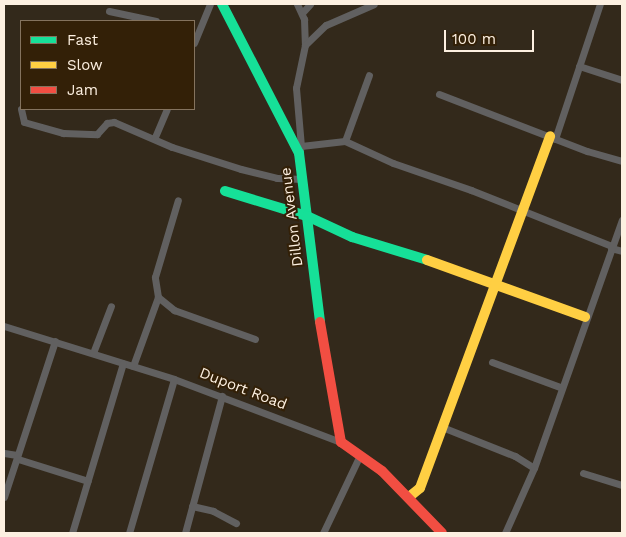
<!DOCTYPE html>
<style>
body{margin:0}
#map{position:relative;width:626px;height:537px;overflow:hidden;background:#33291b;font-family:"Work Sans",sans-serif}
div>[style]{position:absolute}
.street>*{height:7px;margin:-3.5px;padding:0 3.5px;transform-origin:3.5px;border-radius:3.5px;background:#616060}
.fast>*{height:10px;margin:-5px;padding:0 5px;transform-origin:5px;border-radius:5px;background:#16e098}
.slow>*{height:10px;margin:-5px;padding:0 5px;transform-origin:5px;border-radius:5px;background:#ffcf43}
.jam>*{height:10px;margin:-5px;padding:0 5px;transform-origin:5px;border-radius:5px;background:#f24e42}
span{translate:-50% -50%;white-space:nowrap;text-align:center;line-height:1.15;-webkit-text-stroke:4px #332007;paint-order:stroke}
.street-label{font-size:15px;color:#fdf0e1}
.frame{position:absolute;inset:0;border:5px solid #fdf0e1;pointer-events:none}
.legend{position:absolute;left:20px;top:20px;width:175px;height:90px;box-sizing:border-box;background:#332007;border:1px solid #84735e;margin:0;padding:6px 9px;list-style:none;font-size:15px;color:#fdf0e1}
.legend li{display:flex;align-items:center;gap:10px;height:25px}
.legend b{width:25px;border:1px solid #84735e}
.scale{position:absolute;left:444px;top:30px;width:90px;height:22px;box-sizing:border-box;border:2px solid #fdf0e1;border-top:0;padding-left:6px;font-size:15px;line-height:18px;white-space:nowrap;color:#fdf0e1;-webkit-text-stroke:4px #332007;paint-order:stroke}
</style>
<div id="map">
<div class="street">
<i style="left:297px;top:4px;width:17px;rotate:65deg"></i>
<i style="left:304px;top:19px;width:26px;rotate:88deg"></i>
<i style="left:305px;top:45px;width:44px;rotate:101.8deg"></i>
<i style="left:296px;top:88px;width:58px;rotate:85.1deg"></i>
<i style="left:109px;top:11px;width:48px;rotate:12deg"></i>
<i style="left:302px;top:13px;width:12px;rotate:-48deg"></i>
<i style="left:194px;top:43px;width:42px;rotate:-67.7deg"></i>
<i style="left:305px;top:45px;width:29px;rotate:-44deg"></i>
<i style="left:326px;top:25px;width:52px;rotate:-23.6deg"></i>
<i style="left:579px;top:66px;width:45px;rotate:18deg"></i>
<i style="left:439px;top:94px;width:159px;rotate:21.1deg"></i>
<i style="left:587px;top:151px;width:36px;rotate:16deg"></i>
<i style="left:21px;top:109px;width:13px;rotate:77deg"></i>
<i style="left:24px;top:122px;width:41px;rotate:15.8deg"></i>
<i style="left:63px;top:133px;width:34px;rotate:2deg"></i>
<i style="left:97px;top:134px;width:15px;rotate:-48deg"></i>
<i style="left:107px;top:123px;width:7px;rotate:-8deg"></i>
<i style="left:114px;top:122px;width:63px;rotate:23.3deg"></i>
<i style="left:172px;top:147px;width:72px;rotate:17.7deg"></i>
<i style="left:241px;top:169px;width:37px;rotate:14deg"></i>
<i style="left:277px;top:178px;width:26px;rotate:2deg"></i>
<i style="left:155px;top:137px;width:30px;rotate:-67deg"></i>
<i style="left:555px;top:139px;width:142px;rotate:-71.6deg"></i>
<i style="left:345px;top:141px;width:53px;rotate:24.6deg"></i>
<i style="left:393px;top:163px;width:83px;rotate:19.1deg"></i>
<i style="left:471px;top:190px;width:152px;rotate:21.7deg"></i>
<i style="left:300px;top:150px;width:4px;rotate:-76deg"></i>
<i style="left:301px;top:146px;width:44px;rotate:-6.5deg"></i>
<i style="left:345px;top:141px;width:70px;rotate:-70deg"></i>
<i style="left:611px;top:248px;width:11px;rotate:15deg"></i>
<i style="left:158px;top:297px;width:21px;rotate:39deg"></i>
<i style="left:174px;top:310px;width:86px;rotate:19.7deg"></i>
<i style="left:4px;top:326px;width:178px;rotate:17.3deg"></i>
<i style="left:174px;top:379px;width:178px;rotate:20.7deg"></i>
<i style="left:93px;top:353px;width:50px;rotate:-69deg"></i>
<i style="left:492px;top:362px;width:72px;rotate:20.2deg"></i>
<i style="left:133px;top:366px;width:73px;rotate:-70.1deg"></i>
<i style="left:158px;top:297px;width:20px;rotate:-99deg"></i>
<i style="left:155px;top:277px;width:80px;rotate:-73.4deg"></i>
<i style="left:442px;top:427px;width:79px;rotate:21.7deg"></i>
<i style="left:515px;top:456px;width:22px;rotate:32deg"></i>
<i style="left:4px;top:453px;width:13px;rotate:9deg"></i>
<i style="left:18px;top:459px;width:73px;rotate:17.4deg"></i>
<i style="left:583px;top:473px;width:41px;rotate:17.1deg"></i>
<i style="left:4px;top:497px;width:164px;rotate:-71.9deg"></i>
<i style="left:192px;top:506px;width:22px;rotate:13deg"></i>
<i style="left:213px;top:511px;width:26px;rotate:28deg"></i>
<i style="left:72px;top:533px;width:177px;rotate:-73.3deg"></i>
<i style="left:129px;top:533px;width:160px;rotate:-73.7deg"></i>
<i style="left:185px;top:533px;width:142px;rotate:-74.9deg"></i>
<i style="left:323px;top:533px;width:86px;rotate:-64.6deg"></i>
<i style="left:505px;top:533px;width:71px;rotate:-66deg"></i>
<i style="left:534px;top:468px;width:263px;rotate:-70.5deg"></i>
</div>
<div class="fast">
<i style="left:222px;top:4px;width:168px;rotate:62.7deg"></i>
<i style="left:299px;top:153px;width:170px;rotate:82.9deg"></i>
<i style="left:225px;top:191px;width:86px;rotate:17deg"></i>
<i style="left:307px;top:216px;width:50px;rotate:25deg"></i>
<i style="left:352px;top:237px;width:78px;rotate:17deg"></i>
</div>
<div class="slow">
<i style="left:427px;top:260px;width:168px;rotate:19.8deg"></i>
<i style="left:409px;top:497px;width:14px;rotate:-39deg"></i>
<i style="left:420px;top:488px;width:375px;rotate:-69.7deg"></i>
</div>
<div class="jam">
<i style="left:320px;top:322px;width:122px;rotate:80.1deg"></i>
<i style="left:341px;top:442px;width:50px;rotate:35.3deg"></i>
<i style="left:382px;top:471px;width:86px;rotate:45.9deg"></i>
</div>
<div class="street-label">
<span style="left:292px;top:217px;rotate:-97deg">Dillon Avenue</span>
<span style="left:243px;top:389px;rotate:21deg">Duport Road</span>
</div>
<div class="frame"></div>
<ul class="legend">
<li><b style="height:6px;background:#16e098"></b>Fast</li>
<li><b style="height:6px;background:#ffcf43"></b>Slow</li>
<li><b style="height:6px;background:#f24e42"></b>Jam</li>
</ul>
<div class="scale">100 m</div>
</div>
